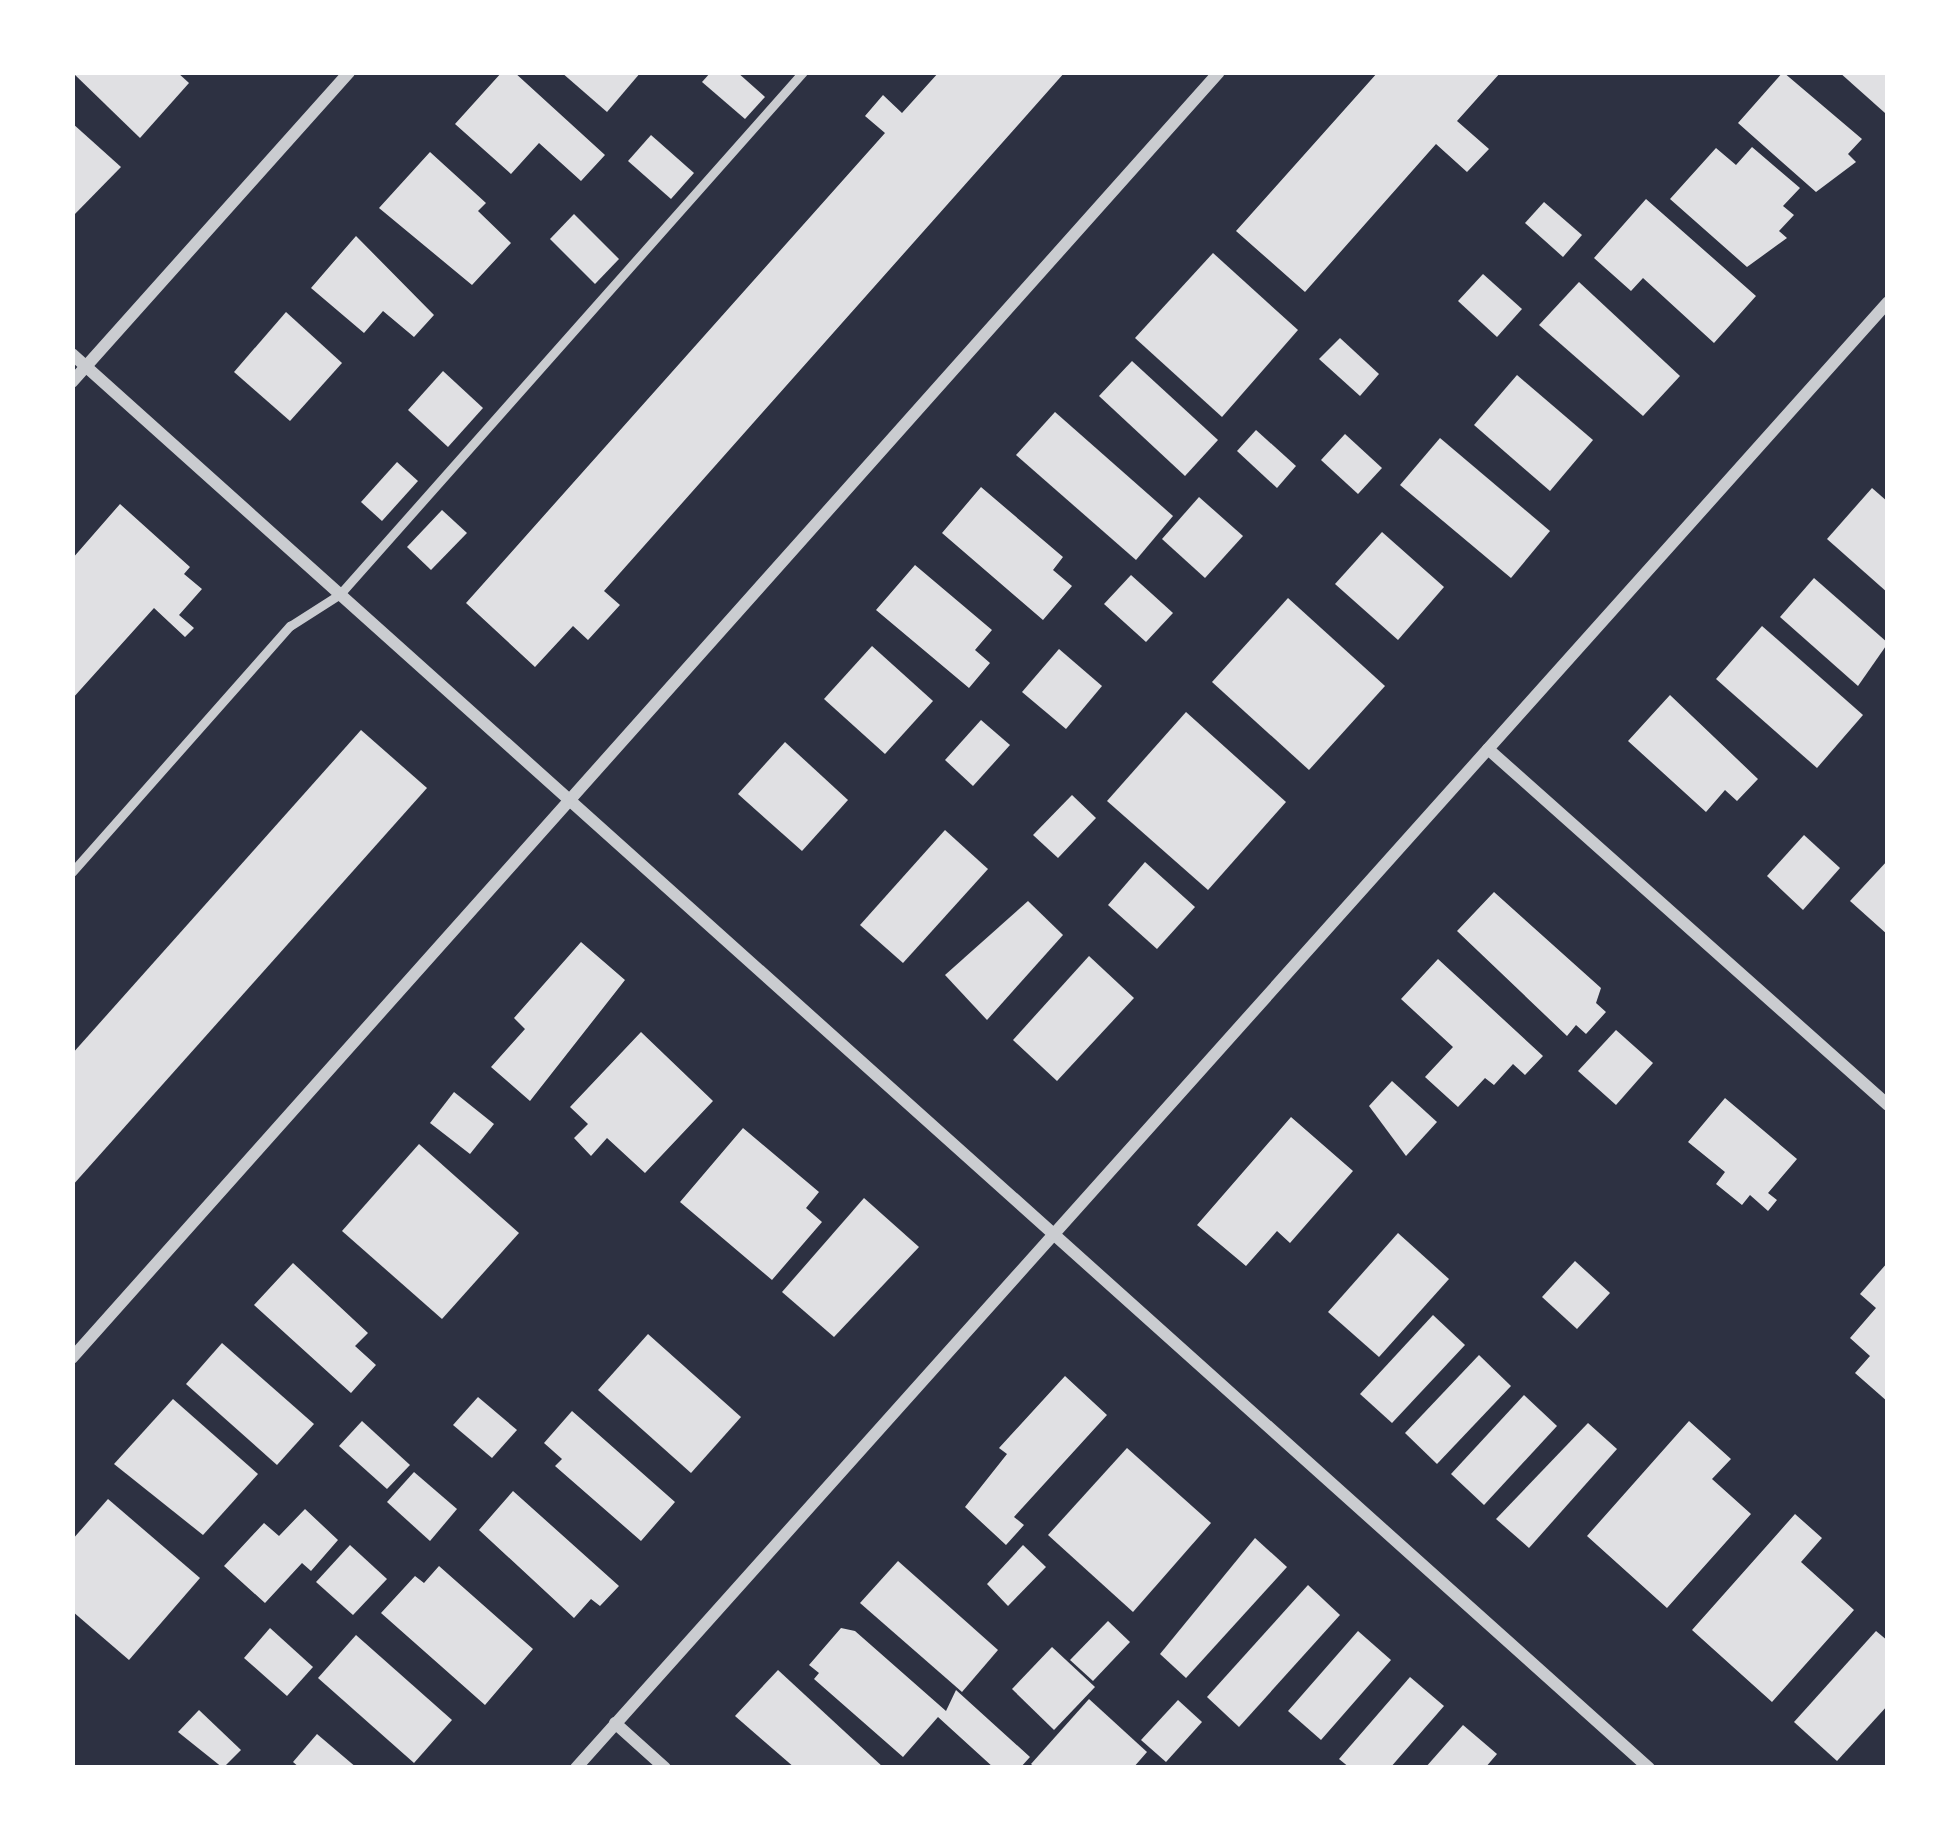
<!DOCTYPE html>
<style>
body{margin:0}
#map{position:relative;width:1960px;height:1840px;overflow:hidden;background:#2d3142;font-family:Raleway,sans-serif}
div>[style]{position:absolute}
.building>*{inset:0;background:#e0e0e3}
.service>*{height:9px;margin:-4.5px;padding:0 4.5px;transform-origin:4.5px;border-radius:4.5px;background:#caccd0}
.minor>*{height:12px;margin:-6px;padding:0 6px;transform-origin:6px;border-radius:6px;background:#caccd0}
span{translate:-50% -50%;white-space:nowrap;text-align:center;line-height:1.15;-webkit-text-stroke:9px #fff;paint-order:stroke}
.frame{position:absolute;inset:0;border:75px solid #fff;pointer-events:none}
</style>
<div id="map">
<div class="building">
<i style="clip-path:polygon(72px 72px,177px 72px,189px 83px,140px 138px)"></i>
<i style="clip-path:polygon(502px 72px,514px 72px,605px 155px,581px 181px,539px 143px,511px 174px,455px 124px)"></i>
<i style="clip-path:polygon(561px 72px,641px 72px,607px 112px)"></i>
<i style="clip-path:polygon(711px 72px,737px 72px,765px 97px,745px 119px,702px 82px)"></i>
<i style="clip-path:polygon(939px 72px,1065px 72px,604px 591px,620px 605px,588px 640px,573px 626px,535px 667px,466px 603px,885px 133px,865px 116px,883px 95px,902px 113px)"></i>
<i style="clip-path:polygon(1378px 72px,1501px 72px,1457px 121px,1489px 149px,1467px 172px,1436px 144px,1305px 292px,1236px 231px)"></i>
<i style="clip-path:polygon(1783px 72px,1862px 139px,1848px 154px,1856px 162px,1816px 192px,1738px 123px)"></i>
<i style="clip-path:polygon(1839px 72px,1888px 72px,1888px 110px,1885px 113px)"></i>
<i style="clip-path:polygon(72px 123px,121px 167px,72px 217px)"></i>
<i style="clip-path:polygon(651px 135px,694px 173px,671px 199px,628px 161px)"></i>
<i style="clip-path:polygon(1752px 147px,1800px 188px,1783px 206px,1794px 215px,1779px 231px,1787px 238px,1747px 267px,1670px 199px,1716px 148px,1736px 165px)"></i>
<i style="clip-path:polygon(430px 152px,486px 203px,478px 211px,511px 243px,472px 285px,379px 208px)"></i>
<i style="clip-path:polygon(1646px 199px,1756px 296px,1714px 343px,1643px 278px,1631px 291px,1594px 258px)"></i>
<i style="clip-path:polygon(1544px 202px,1582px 235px,1563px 257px,1525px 223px)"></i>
<i style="clip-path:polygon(574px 214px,619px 259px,595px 284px,550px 239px)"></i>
<i style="clip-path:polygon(356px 236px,434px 315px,414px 337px,383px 311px,364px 333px,311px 288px)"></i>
<i style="clip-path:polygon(1213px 253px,1298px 330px,1222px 417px,1135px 338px)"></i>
<i style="clip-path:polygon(1483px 274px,1522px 309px,1497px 337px,1458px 301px)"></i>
<i style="clip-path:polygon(1579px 282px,1680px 376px,1643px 416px,1539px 325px)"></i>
<i style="clip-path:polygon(286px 312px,342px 363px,290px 421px,234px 372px)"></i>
<i style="clip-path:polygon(1340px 338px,1379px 374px,1360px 396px,1319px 359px)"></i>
<i style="clip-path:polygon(1132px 361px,1218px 440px,1185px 476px,1099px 396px)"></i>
<i style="clip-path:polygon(443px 371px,483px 408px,448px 447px,408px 410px)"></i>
<i style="clip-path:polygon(1517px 375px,1593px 440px,1550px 491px,1474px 425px)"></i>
<i style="clip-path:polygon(1055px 412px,1173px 516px,1136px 560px,1016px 455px)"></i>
<i style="clip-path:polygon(1256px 430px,1296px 466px,1277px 488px,1237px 451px)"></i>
<i style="clip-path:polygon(1345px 434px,1382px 468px,1358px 494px,1321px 460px)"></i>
<i style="clip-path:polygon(1440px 438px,1550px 531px,1511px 578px,1400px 485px)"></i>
<i style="clip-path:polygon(397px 462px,418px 481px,382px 521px,361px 502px)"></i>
<i style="clip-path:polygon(981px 487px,1063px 557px,1053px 570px,1072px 586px,1043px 620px,942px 533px)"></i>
<i style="clip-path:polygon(1872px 488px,1888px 502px,1888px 593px,1827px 539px)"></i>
<i style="clip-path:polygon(1199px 497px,1243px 536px,1205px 578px,1162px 539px)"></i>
<i style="clip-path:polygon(120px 504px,190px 567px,184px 574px,202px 589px,179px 615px,194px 628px,185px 637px,154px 608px,72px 699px,72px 559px)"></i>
<i style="clip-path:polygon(442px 510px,467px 533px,431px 570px,407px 547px)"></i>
<i style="clip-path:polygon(1382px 532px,1444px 587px,1398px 640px,1335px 584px)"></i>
<i style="clip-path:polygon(915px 565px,992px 630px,975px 650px,990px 663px,969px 688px,876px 610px)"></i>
<i style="clip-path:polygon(1131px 575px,1173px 613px,1146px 642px,1104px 604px)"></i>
<i style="clip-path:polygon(1814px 578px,1888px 643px,1858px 686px,1780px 617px)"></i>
<i style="clip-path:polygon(1288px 598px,1385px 686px,1309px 770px,1212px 682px)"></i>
<i style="clip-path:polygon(1762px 626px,1863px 715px,1817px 768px,1716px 679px)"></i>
<i style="clip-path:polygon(872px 646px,933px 701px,885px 754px,824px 699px)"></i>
<i style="clip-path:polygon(1059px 649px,1102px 686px,1066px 729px,1022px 692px)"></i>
<i style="clip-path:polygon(1670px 695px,1758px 779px,1737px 801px,1725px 790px,1706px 812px,1628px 741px)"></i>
<i style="clip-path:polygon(1186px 712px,1286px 802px,1208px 890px,1107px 801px)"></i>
<i style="clip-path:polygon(981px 720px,1010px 745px,973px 786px,945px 760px)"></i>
<i style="clip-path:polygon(361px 730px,427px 788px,72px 1186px,72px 1054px)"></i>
<i style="clip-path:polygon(785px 742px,848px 800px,802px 851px,738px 794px)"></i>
<i style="clip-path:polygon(1072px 795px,1096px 818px,1058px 858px,1033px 835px)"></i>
<i style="clip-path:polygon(945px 830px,988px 869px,903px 963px,860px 925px)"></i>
<i style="clip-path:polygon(1804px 835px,1840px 868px,1803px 910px,1767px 876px)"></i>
<i style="clip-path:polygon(1888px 860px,1888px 935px,1850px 901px)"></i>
<i style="clip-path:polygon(1145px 862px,1195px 907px,1157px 949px,1108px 905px)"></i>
<i style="clip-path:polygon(1494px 892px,1601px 988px,1596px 1003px,1606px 1012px,1586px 1034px,1576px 1025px,1567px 1036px,1457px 931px)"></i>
<i style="clip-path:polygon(1028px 901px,1063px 935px,987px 1020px,945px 975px)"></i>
<i style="clip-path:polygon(581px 942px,625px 980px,530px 1101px,491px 1067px,525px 1029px,514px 1018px)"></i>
<i style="clip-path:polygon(1089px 956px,1134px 998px,1057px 1081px,1013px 1040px)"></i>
<i style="clip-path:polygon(1438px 959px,1543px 1056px,1525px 1075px,1513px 1064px,1494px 1085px,1485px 1078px,1458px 1107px,1425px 1077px,1453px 1047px,1401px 999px)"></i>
<i style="clip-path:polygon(1616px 1030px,1653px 1063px,1616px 1105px,1578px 1071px)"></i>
<i style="clip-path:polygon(641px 1032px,713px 1101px,645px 1173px,607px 1138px,591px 1156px,574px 1138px,588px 1124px,570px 1107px)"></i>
<i style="clip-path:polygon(1392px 1081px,1437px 1122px,1406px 1156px,1369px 1106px)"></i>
<i style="clip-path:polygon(454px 1092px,494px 1124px,470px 1154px,430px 1123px)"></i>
<i style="clip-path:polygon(1725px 1098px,1797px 1159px,1768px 1193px,1777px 1200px,1768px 1211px,1750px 1195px,1742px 1205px,1716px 1184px,1725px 1172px,1688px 1142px)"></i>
<i style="clip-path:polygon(1291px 1117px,1353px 1171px,1290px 1243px,1277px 1231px,1246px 1266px,1197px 1225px)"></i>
<i style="clip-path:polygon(743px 1128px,819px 1192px,806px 1208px,822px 1222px,772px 1280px,680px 1202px)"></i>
<i style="clip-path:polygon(419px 1144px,519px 1233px,442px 1319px,342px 1231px)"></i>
<i style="clip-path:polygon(864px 1198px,919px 1247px,834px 1337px,782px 1292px)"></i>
<i style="clip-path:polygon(1398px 1233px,1449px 1279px,1379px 1357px,1328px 1312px)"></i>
<i style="clip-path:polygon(1575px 1261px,1610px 1293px,1577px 1329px,1542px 1297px)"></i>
<i style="clip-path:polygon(1888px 1262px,1888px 1402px,1855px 1373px,1870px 1356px,1850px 1338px,1876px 1308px,1860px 1294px)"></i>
<i style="clip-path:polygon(293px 1263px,368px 1333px,355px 1346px,376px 1365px,351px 1393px,254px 1305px)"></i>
<i style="clip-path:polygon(1433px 1315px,1465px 1345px,1392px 1423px,1360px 1394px)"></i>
<i style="clip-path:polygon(648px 1334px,741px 1417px,691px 1473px,598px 1390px)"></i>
<i style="clip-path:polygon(222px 1343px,314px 1424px,277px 1465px,186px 1384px)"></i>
<i style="clip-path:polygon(1479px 1355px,1511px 1386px,1437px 1464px,1405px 1433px)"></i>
<i style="clip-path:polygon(1065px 1376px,1107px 1415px,1014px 1517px,1024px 1525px,1006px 1545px,965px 1507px,1007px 1454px,999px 1448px)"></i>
<i style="clip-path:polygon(1524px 1395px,1557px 1426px,1484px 1505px,1451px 1474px)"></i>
<i style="clip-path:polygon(478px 1397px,517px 1430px,492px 1458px,453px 1425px)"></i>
<i style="clip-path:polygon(173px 1399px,258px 1474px,203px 1535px,114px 1464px)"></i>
<i style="clip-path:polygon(572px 1411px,675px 1502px,641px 1541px,555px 1466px,562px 1459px,544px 1443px)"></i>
<i style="clip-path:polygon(362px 1421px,410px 1465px,387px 1489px,339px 1446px)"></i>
<i style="clip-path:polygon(1689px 1421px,1731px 1459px,1712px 1479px,1751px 1514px,1667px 1608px,1587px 1536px)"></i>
<i style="clip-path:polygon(1588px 1423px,1617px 1449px,1529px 1548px,1496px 1519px)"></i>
<i style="clip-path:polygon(1127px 1448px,1211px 1523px,1133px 1612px,1048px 1535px)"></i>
<i style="clip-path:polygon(414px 1472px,457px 1509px,430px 1541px,387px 1502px)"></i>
<i style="clip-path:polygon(513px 1491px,619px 1586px,600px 1606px,591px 1599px,574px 1618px,479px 1530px)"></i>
<i style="clip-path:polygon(108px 1499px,200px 1578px,129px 1660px,72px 1611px,72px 1540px)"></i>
<i style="clip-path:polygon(305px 1509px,338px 1540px,311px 1571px,302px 1563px,265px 1603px,224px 1566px,264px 1523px,279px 1536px)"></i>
<i style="clip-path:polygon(1795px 1514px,1822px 1538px,1801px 1562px,1854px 1610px,1772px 1702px,1692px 1630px)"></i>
<i style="clip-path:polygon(1255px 1538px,1287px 1567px,1186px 1678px,1160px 1654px)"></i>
<i style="clip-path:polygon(350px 1545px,387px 1579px,353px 1615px,316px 1582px)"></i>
<i style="clip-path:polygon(1023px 1545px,1046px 1567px,1008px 1606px,987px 1584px)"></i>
<i style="clip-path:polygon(898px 1561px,998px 1650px,962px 1692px,860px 1603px)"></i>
<i style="clip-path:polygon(439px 1566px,533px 1649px,485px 1705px,381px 1613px,415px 1576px,424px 1583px)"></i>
<i style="clip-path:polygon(1308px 1585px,1340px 1615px,1239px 1727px,1207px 1697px)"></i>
<i style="clip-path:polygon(1108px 1621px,1130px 1642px,1093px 1681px,1070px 1660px)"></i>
<i style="clip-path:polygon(270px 1628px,313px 1667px,287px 1696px,244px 1658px)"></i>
<i style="clip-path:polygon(841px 1628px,855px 1631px,946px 1711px,956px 1690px,1030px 1757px,1020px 1768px,994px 1768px,938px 1717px,903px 1757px,814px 1679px,819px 1673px,809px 1665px)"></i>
<i style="clip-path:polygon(1358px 1631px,1391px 1660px,1321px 1740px,1288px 1711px)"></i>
<i style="clip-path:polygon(1876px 1631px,1888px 1641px,1888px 1705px,1837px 1761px,1794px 1722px)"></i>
<i style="clip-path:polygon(356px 1635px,452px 1720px,414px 1763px,318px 1678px)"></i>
<i style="clip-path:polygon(1052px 1647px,1095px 1687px,1054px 1730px,1012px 1689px)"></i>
<i style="clip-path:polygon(778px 1670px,884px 1768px,795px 1768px,735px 1716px)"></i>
<i style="clip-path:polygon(1410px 1677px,1444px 1706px,1390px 1768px,1350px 1768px,1339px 1759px)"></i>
<i style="clip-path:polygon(1089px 1699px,1147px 1752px,1133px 1768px,1036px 1768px,1031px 1764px)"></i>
<i style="clip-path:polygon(1178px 1700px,1202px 1722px,1166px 1762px,1141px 1740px)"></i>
<i style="clip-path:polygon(199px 1710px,241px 1750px,223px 1768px,178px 1732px)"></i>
<i style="clip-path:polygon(1463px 1725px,1497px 1754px,1485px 1768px,1425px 1768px)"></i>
<i style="clip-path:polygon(317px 1734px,357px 1768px,300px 1768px,293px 1762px)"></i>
</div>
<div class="service">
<i style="left:72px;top:872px;width:329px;rotate:-48.5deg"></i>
<i style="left:290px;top:626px;width:59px;rotate:-32.6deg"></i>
<i style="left:340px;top:594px;width:698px;rotate:-48.43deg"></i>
</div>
<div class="minor">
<i style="left:72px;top:354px;width:2118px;rotate:41.88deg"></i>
<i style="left:72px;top:382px;width:416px;rotate:-48.2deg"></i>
<i style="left:1488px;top:749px;width:535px;rotate:41.67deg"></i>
<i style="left:72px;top:1358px;width:1723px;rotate:-48.27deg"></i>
<i style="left:615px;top:1723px;width:67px;rotate:42deg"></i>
<i style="left:576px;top:1768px;width:1967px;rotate:-48.17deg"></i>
</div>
<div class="frame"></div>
</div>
